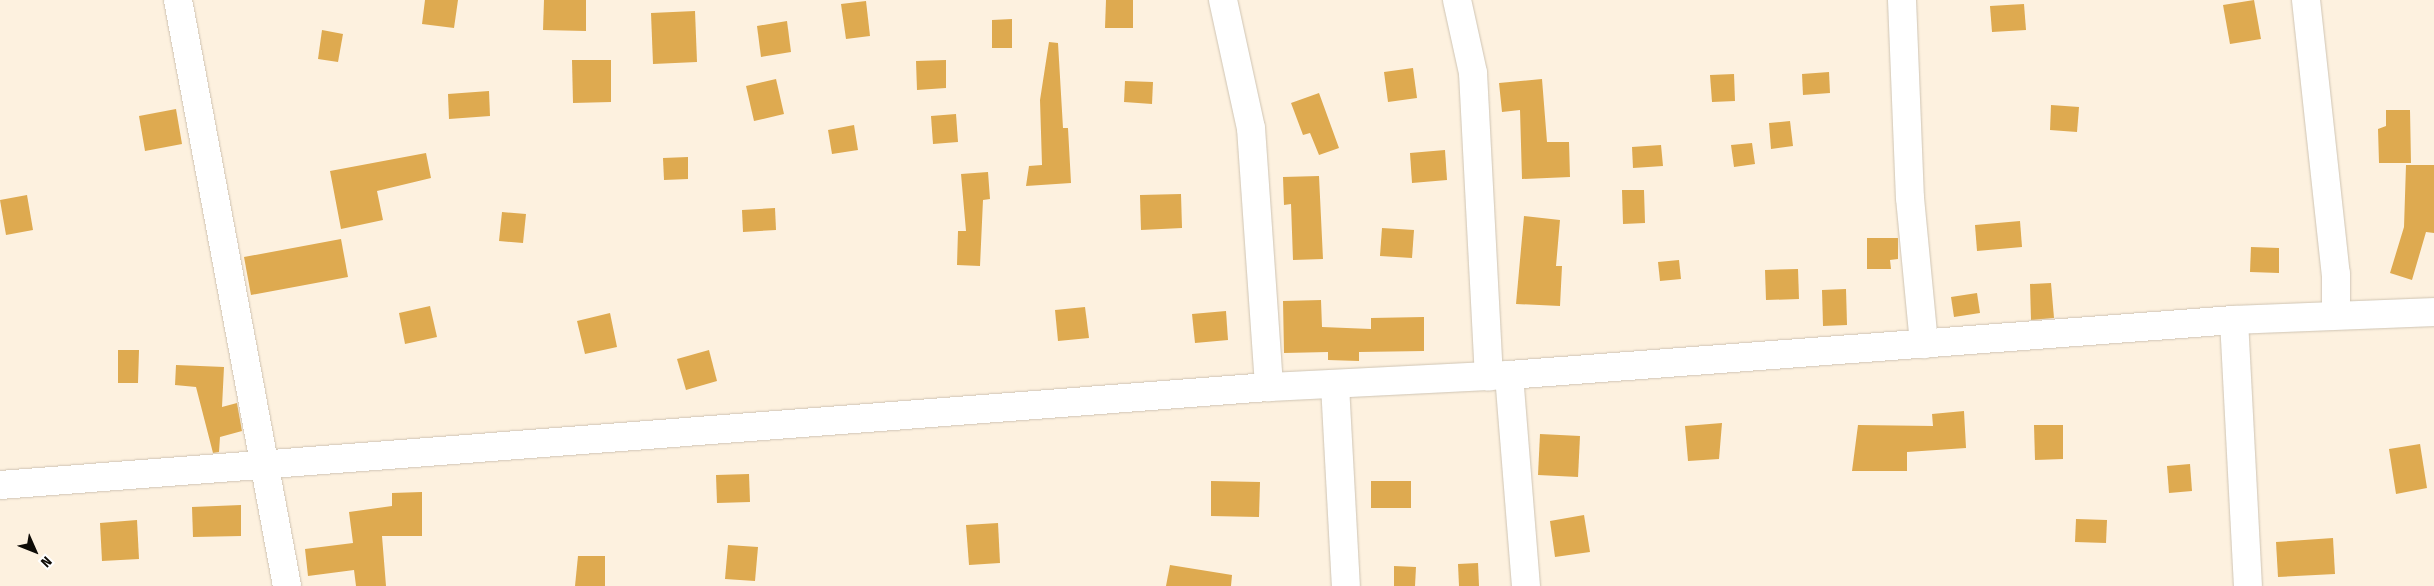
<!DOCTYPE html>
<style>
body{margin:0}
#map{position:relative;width:2434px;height:586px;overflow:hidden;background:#fdf1df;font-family:"Fira Sans Condensed",sans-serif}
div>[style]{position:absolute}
.building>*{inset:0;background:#deaa50}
.roads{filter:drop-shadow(0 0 1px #cfc4b3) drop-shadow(0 0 1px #cfc4b3)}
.street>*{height:28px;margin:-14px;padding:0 14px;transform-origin:14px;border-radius:14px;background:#fff}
span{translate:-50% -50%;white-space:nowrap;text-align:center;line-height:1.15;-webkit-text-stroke:4.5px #fff;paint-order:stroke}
.north{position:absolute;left:10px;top:526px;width:50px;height:50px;-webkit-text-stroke:4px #fff;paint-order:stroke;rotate:134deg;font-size:14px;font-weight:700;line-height:20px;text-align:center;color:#0e0b06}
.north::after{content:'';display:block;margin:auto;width:18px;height:22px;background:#0e0b06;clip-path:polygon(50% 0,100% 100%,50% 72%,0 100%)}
</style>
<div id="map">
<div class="building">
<i style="clip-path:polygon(425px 0,458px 0,454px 28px,422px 24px)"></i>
<i style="clip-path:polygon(544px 0,586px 0,586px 31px,543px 30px)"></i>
<i style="clip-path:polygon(1106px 0,1133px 0,1133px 28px,1105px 28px)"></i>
<i style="clip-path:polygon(2254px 0,2261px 39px,2230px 44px,2223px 5px)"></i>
<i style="clip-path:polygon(866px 1px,870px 36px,846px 39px,841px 4px)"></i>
<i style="clip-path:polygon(2024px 4px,2026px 30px,1992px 32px,1990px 6px)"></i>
<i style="clip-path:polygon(695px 11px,697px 62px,653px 64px,651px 13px)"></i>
<i style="clip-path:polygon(1012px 19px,1012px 48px,992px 48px,992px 20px)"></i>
<i style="clip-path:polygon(787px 21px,791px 52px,761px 57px,757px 26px)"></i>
<i style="clip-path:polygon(322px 30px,343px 34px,338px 62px,318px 59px)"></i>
<i style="clip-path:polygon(1049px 42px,1058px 43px,1063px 128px,1068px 128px,1071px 183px,1026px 186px,1029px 166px,1042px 165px,1040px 100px)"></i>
<i style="clip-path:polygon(572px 60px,611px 60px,611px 102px,573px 103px)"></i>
<i style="clip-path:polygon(946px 60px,946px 88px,917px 90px,916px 61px)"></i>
<i style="clip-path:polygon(1413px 68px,1417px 98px,1388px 102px,1384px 72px)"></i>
<i style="clip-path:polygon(1829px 72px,1830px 93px,1803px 95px,1802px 74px)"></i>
<i style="clip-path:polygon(1734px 74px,1735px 101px,1712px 102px,1710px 75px)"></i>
<i style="clip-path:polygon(776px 79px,784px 114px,754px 121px,746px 86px)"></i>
<i style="clip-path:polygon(1542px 79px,1547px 142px,1569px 142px,1570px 177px,1522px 179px,1520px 110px,1502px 112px,1499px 83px)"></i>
<i style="clip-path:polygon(1125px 81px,1153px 82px,1152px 104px,1124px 102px)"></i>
<i style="clip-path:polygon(489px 91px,490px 116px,449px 119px,448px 94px)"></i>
<i style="clip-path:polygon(1319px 93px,1339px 148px,1319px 155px,1310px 133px,1303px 135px,1291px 103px)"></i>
<i style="clip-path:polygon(2051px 105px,2079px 107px,2077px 132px,2050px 130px)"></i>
<i style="clip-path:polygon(176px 109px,182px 144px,145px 151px,139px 116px)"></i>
<i style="clip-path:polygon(2386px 110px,2410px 110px,2411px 163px,2379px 163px,2378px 129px,2386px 126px)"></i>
<i style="clip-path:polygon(956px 114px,958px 142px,933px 144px,931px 116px)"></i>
<i style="clip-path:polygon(1790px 121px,1793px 146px,1771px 149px,1769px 123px)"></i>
<i style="clip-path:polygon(854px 125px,858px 150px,832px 154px,828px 130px)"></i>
<i style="clip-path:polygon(1752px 143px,1755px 164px,1734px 167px,1731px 145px)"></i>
<i style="clip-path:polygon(1661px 145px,1663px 166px,1633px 168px,1632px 147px)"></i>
<i style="clip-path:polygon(1445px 150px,1447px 180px,1412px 183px,1410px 153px)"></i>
<i style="clip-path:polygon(426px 153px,431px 178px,377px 191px,383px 220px,341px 229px,330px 171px)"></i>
<i style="clip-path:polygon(688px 157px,688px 179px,664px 180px,663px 158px)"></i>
<i style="clip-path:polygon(2406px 165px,2434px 165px,2434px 233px,2426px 232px,2412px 280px,2390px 273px,2404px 227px)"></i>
<i style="clip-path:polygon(988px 172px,990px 199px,983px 200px,980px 266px,957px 265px,958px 231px,966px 231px,961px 174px)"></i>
<i style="clip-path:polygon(1319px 176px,1323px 259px,1293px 260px,1291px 204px,1284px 205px,1283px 177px)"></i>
<i style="clip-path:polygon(1622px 190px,1644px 190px,1645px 223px,1623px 224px)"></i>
<i style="clip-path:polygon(1181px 194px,1182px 228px,1141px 230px,1140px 195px)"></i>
<i style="clip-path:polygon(27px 195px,33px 230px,6px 235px,0 200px)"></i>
<i style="clip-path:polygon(775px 208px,776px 230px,743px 232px,742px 210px)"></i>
<i style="clip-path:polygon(502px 212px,526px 214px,523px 243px,499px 241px)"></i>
<i style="clip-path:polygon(1524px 216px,1560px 220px,1556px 266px,1562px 266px,1560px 306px,1516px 304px)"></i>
<i style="clip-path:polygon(2020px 221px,2022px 247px,1977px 251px,1975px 225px)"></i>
<i style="clip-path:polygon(1382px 228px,1414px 230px,1412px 258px,1380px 256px)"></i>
<i style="clip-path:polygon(1867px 238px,1898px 238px,1898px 259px,1890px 260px,1891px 269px,1867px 269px)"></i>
<i style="clip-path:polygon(341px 239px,348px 277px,251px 295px,244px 257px)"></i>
<i style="clip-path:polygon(2251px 247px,2279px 248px,2279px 273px,2250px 272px)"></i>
<i style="clip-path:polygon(1679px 260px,1681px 279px,1660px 281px,1658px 262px)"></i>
<i style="clip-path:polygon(1798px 269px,1799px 299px,1766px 300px,1765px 270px)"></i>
<i style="clip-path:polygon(2051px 283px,2054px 318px,2031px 320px,2030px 284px)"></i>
<i style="clip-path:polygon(1846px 289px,1847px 325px,1823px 326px,1822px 290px)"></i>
<i style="clip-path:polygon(1977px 293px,1980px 313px,1954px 317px,1951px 297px)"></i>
<i style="clip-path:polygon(1321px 300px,1322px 327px,1371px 329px,1371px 318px,1424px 317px,1424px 351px,1359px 352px,1359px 361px,1328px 360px,1328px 352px,1284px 353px,1283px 301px)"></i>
<i style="clip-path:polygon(430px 306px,437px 337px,405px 344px,399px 313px)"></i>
<i style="clip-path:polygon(1085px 307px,1089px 338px,1058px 341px,1055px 310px)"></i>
<i style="clip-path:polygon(1226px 311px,1228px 340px,1195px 343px,1192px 314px)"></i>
<i style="clip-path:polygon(610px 313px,617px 347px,585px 354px,577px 321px)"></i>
<i style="clip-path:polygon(118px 350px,139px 350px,138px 383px,118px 383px)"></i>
<i style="clip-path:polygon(709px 350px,717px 381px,686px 390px,677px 359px)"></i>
<i style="clip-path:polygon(176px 365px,224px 367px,222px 407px,237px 403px,242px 431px,220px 437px,219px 452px,213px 453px,196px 387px,175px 385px)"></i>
<i style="clip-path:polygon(1964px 411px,1966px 448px,1907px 452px,1907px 471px,1852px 471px,1858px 425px,1933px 426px,1932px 414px)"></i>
<i style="clip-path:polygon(1722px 423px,1719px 459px,1688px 461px,1685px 426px)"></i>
<i style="clip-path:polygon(2034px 425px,2063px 425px,2063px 459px,2035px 460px)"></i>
<i style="clip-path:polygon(1540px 434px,1580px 436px,1578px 477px,1538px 475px)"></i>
<i style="clip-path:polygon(2420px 444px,2427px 488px,2396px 494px,2389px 449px)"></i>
<i style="clip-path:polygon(2190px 464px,2192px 491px,2169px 493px,2167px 466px)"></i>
<i style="clip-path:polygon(749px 474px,750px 502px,717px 503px,716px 475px)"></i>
<i style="clip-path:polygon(1211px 481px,1260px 482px,1259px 517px,1211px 516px)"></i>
<i style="clip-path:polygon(1371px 481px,1411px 481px,1411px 508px,1371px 508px)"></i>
<i style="clip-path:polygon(422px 492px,422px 536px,382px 536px,386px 586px,356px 586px,354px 570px,308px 576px,305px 549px,353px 543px,349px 512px,392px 506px,392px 493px)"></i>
<i style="clip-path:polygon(241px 505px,241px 536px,193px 537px,192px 507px)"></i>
<i style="clip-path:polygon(1584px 515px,1590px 552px,1555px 557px,1550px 521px)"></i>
<i style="clip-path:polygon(2076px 519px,2107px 520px,2106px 543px,2075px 542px)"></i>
<i style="clip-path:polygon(137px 520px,139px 559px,102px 561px,100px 523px)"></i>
<i style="clip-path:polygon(998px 523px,1000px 563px,969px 565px,966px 525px)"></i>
<i style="clip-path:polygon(2333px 538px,2335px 574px,2278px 577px,2276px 542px)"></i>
<i style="clip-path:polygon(728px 545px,758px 547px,755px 581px,725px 579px)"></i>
<i style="clip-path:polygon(578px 556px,605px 556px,605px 586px,575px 586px)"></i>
<i style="clip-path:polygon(1478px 563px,1479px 586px,1459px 586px,1458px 564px)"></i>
<i style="clip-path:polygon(1170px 565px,1232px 575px,1231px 586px,1166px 586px)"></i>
<i style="clip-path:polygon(1394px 566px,1416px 567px,1415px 586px,1394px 586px)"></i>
</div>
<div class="roads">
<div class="street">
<i style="left:178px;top:0;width:596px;rotate:79.46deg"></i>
<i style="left:1223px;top:0;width:131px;rotate:77.7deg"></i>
<i style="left:1251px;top:128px;width:260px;rotate:86deg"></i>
<i style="left:1457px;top:0;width:75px;rotate:77.6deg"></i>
<i style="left:1473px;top:73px;width:304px;rotate:87deg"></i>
<i style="left:1902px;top:0;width:198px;rotate:87.7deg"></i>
<i style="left:1910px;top:198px;width:147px;rotate:84.5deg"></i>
<i style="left:2306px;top:0;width:276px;rotate:83.8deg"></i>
<i style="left:2336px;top:274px;width:40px;rotate:90deg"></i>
<i style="left:2234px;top:320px;width:266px;rotate:87deg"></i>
<i style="left:1509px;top:375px;width:212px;rotate:85.4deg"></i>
<i style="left:1335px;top:385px;width:201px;rotate:86.9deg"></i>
<i style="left:0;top:485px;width:1273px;rotate:-4.42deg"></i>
<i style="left:1269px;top:387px;width:240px;rotate:-2.9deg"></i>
<i style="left:1509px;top:375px;width:727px;rotate:-4.34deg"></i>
<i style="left:2234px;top:320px;width:200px;rotate:-2.3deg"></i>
</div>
</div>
<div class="north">N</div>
</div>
